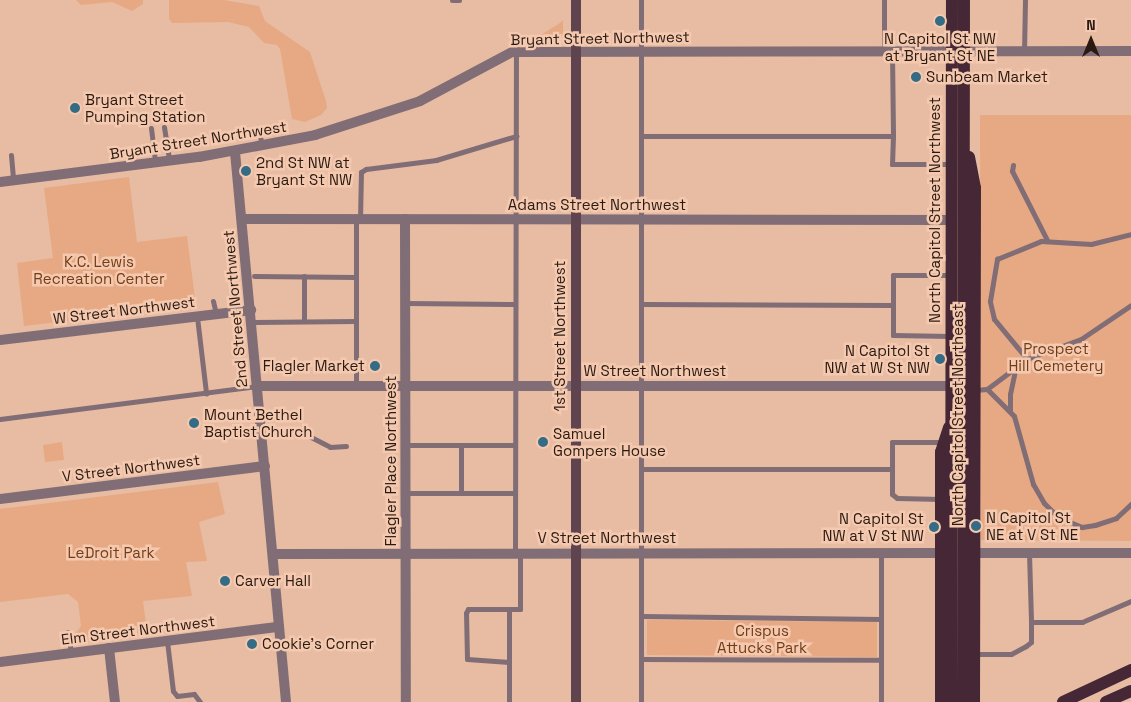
<!DOCTYPE html>
<style>
body{margin:0}
#map{position:relative;width:1131px;height:702px;overflow:hidden;background:#e7bca2;font-family:"Space Grotesk",sans-serif}
div>[style]{position:absolute}
.green>*{inset:0;background:#e7a983}
.lane>*{height:5px;margin:-2.5px;padding:0 2.5px;transform-origin:2.5px;border-radius:2.5px;background:#816d75}
.street>*{height:10px;margin:-5px;padding:0 5px;transform-origin:5px;border-radius:5px;background:#816d75}
.secondary>*{height:10px;margin:-5px;padding:0 5px;transform-origin:5px;border-radius:5px;background:#5f444f}
.primary>*{height:12px;margin:-6px;padding:0 6px;transform-origin:6px;border-radius:6px;background:#462735}
.dots>*{width:14px;height:14px;translate:-50% -50%;box-sizing:border-box;border:2px solid #f4c9af;border-radius:50%}
span{translate:-50% -50%;white-space:nowrap;text-align:center;line-height:1.15;-webkit-text-stroke:5px #f4c9af;paint-order:stroke}
.street-label{font-size:15px;color:#2a1a11}
.poi-label{font-size:15px;color:#2a1a11}
.left{translate:0 -50%;text-align:left}
.right{translate:-100% -50%;text-align:right}
.park-label{font-size:15px;color:#733c16}
.north{position:absolute;left:1066px;top:15px;width:50px;height:50px;-webkit-text-stroke:4px #f4c9af;paint-order:stroke;rotate:0deg;font-size:14px;font-weight:700;line-height:20px;text-align:center;color:#2a1a11}
.north::after{content:'';display:block;margin:auto;width:18px;height:22px;background:#2a1a11;clip-path:polygon(50% 0,100% 100%,50% 72%,0 100%)}
</style>
<div id="map">
<div class="green">
<i style="clip-path:polygon(76px 0,143px 0,143px 4px,132px 11px,112px 2px,81px 5px)"></i>
<i style="clip-path:polygon(224px 0,259px 6px,265px 21px,310px 52px,326px 101px,327px 108px,321px 115px,305px 122px,292px 119px,280px 49px,277px 45px,264px 43px,249px 27px,228px 22px,172px 23px,169px 19px,169px 0)"></i>
<i style="clip-path:polygon(563px 20px,563px 40px,531px 41px,560px 23px)"></i>
<i style="clip-path:polygon(980px 115px,1131px 115px,1131px 541px,981px 540px)"></i>
<i style="clip-path:polygon(129px 177px,137px 242px,187px 236px,196px 306px,24px 326px,17px 263px,53px 258px,44px 188px)"></i>
<i style="clip-path:polygon(62px 442px,64px 460px,45px 462px,43px 445px)"></i>
<i style="clip-path:polygon(218px 482px,225px 514px,199px 522px,207px 561px,186px 562px,192px 596px,143px 601px,147px 632px,74px 642px,74px 636px,81px 626px,78px 602px,68px 594px,0 602px,0 509px)"></i>
<i style="clip-path:polygon(647px 620px,877px 622px,877px 657px,647px 655px)"></i>
</div>
<div class="lane">
<i style="left:452px;top:0;width:7px"></i>
<i style="left:884px;top:0;width:52px;rotate:90deg"></i>
<i style="left:892px;top:52px;width:84px;rotate:89.3deg"></i>
<i style="left:1024px;top:52px;width:52px;rotate:-88.9deg"></i>
<i style="left:164px;top:127px;width:33px;rotate:81deg"></i>
<i style="left:151px;top:128px;width:34px;rotate:83deg"></i>
<i style="left:259px;top:131px;width:15px;rotate:79deg"></i>
<i style="left:641px;top:136px;width:252px"></i>
<i style="left:893px;top:136px;width:28px;rotate:92deg"></i>
<i style="left:892px;top:164px;width:59px"></i>
<i style="left:11px;top:155px;width:25px;rotate:85deg"></i>
<i style="left:1013px;top:165px;width:6px;rotate:99deg"></i>
<i style="left:1012px;top:171px;width:77px;rotate:63.1deg"></i>
<i style="left:356px;top:219px;width:167px;rotate:90deg"></i>
<i style="left:360px;top:219px;width:47px;rotate:-88.8deg"></i>
<i style="left:361px;top:172px;width:6px;rotate:-31deg"></i>
<i style="left:366px;top:169px;width:71px;rotate:-7.3deg"></i>
<i style="left:436px;top:160px;width:84px;rotate:-16.7deg"></i>
<i style="left:951px;top:275px;width:58px;rotate:180deg"></i>
<i style="left:893px;top:275px;width:60px;rotate:90deg"></i>
<i style="left:893px;top:335px;width:58px;rotate:1deg"></i>
<i style="left:254px;top:276px;width:102px;rotate:0.6deg"></i>
<i style="left:304px;top:276px;width:45px;rotate:90deg"></i>
<i style="left:213px;top:301px;width:13px;rotate:77deg"></i>
<i style="left:405px;top:303px;width:110px;rotate:0.5deg"></i>
<i style="left:641px;top:304px;width:252px;rotate:0.2deg"></i>
<i style="left:197px;top:317px;width:77px;rotate:83.2deg"></i>
<i style="left:252px;top:322px;width:104px;rotate:-0.6deg"></i>
<i style="left:1027px;top:359px;width:52px;rotate:-129.5deg"></i>
<i style="left:994px;top:319px;width:18px;rotate:-103deg"></i>
<i style="left:990px;top:301px;width:43px;rotate:-80.5deg"></i>
<i style="left:997px;top:259px;width:48px;rotate:-22.2deg"></i>
<i style="left:1041px;top:241px;width:50px;rotate:3.4deg"></i>
<i style="left:1091px;top:244px;width:41px;rotate:-14deg"></i>
<i style="left:987px;top:389px;width:50px;rotate:-36.9deg"></i>
<i style="left:1027px;top:359px;width:58px;rotate:-20.3deg"></i>
<i style="left:1081px;top:339px;width:60px;rotate:-34.2deg"></i>
<i style="left:975px;top:390px;width:12px;rotate:-5deg"></i>
<i style="left:987px;top:389px;width:38px;rotate:45deg"></i>
<i style="left:1014px;top:416px;width:71px;rotate:74.4deg"></i>
<i style="left:1033px;top:484px;width:22px;rotate:60deg"></i>
<i style="left:1044px;top:503px;width:20px;rotate:45deg"></i>
<i style="left:1058px;top:517px;width:26px;rotate:23deg"></i>
<i style="left:1082px;top:527px;width:13px;rotate:-9deg"></i>
<i style="left:1095px;top:525px;width:22px;rotate:-18deg"></i>
<i style="left:1116px;top:518px;width:21px;rotate:-43deg"></i>
<i style="left:1010px;top:410px;width:16px;rotate:-90deg"></i>
<i style="left:1010px;top:394px;width:25px;rotate:-78deg"></i>
<i style="left:0;top:419px;width:259px;rotate:-7.3deg"></i>
<i style="left:262px;top:436px;width:43px;rotate:-2.7deg"></i>
<i style="left:305px;top:434px;width:28px;rotate:27deg"></i>
<i style="left:330px;top:447px;width:16px;rotate:-4deg"></i>
<i style="left:406px;top:445px;width:108px"></i>
<i style="left:461px;top:445px;width:48px;rotate:90deg"></i>
<i style="left:461px;top:493px;width:53px"></i>
<i style="left:641px;top:469px;width:251px"></i>
<i style="left:892px;top:469px;width:25px;rotate:90deg"></i>
<i style="left:892px;top:494px;width:6px;rotate:39deg"></i>
<i style="left:897px;top:498px;width:44px;rotate:1.3deg"></i>
<i style="left:892px;top:469px;width:27px;rotate:-90deg"></i>
<i style="left:892px;top:442px;width:50px"></i>
<i style="left:406px;top:493px;width:55px"></i>
<i style="left:881px;top:553px;width:149px;rotate:90deg"></i>
<i style="left:1029px;top:553px;width:69px;rotate:88.3deg"></i>
<i style="left:1031px;top:622px;width:51px"></i>
<i style="left:1082px;top:622px;width:53px;rotate:-23.2deg"></i>
<i style="left:515px;top:554px;width:502px;rotate:-89.89deg"></i>
<i style="left:509px;top:609px;width:93px;rotate:90deg"></i>
<i style="left:641px;top:616px;width:240px;rotate:0.7deg"></i>
<i style="left:68px;top:632px;width:21px;rotate:82deg"></i>
<i style="left:167px;top:641px;width:50px;rotate:83.2deg"></i>
<i style="left:173px;top:691px;width:6px;rotate:51deg"></i>
<i style="left:177px;top:696px;width:17px;rotate:-7deg"></i>
<i style="left:194px;top:694px;width:10px;rotate:53deg"></i>
<i style="left:975px;top:654px;width:36px"></i>
<i style="left:1011px;top:654px;width:17px;rotate:-28deg"></i>
<i style="left:1026px;top:646px;width:6px;rotate:-39deg"></i>
<i style="left:1031px;top:642px;width:20px;rotate:-90deg"></i>
<i style="left:641px;top:659px;width:240px;rotate:0.2deg"></i>
<i style="left:509px;top:662px;width:42px;rotate:-175.9deg"></i>
<i style="left:467px;top:659px;width:46px;rotate:-91.2deg"></i>
<i style="left:466px;top:613px;width:4px;rotate:-63deg"></i>
<i style="left:468px;top:609px;width:52px"></i>
<i style="left:520px;top:609px;width:55px;rotate:-90deg"></i>
<i style="left:641px;top:702px;width:702px;rotate:-90deg"></i>
</div>
<div class="street">
<i style="left:235px;top:152px;width:552px;rotate:84.7deg"></i>
<i style="left:0;top:182px;width:201px;rotate:-7.2deg"></i>
<i style="left:199px;top:157px;width:118px;rotate:-10.7deg"></i>
<i style="left:315px;top:135px;width:110px;rotate:-17.9deg"></i>
<i style="left:420px;top:101px;width:104px;rotate:-28deg"></i>
<i style="left:512px;top:52px;width:619px;rotate:-0.09deg"></i>
<i style="left:242px;top:219px;width:710px;rotate:0.08deg"></i>
<i style="left:405px;top:219px;width:483px;rotate:89.9deg"></i>
<i style="left:0;top:340px;width:253px;rotate:-6.8deg"></i>
<i style="left:258px;top:386px;width:701px"></i>
<i style="left:0;top:499px;width:267px;rotate:-7.1deg"></i>
<i style="left:973px;top:553px;width:158px"></i>
<i style="left:273px;top:554px;width:668px;rotate:-0.09deg"></i>
<i style="left:109px;top:648px;width:54px;rotate:83.7deg"></i>
<i style="left:0;top:662px;width:281px;rotate:-7.2deg"></i>
</div>
<div class="secondary">
<i style="left:576px;top:702px;width:702px;rotate:-90deg"></i>
</div>
<div class="primary">
<i style="left:969px;top:157px;width:32px;rotate:79deg"></i>
<i style="left:975px;top:188px;width:514px;rotate:90.11deg"></i>
<i style="left:941px;top:702px;width:250px;rotate:-90deg"></i>
<i style="left:941px;top:452px;width:26px;rotate:-72deg"></i>
<i style="left:951px;top:702px;width:702px;rotate:-89.92deg"></i>
<i style="left:963px;top:702px;width:702px;rotate:-89.92deg"></i>
<i style="left:1063px;top:702px;width:75px;rotate:-25.2deg"></i>
<i style="left:1106px;top:702px;width:27px;rotate:-24deg"></i>
</div>
<div class="dots">
<i style="left:940px;top:21px;background:#346b85"></i>
<i style="left:916px;top:77px;background:#346b85"></i>
<i style="left:75px;top:108px;background:#346b85"></i>
<i style="left:246px;top:171px;background:#346b85"></i>
<i style="left:940px;top:359px;background:#346b85"></i>
<i style="left:375px;top:366px;background:#346b85"></i>
<i style="left:194px;top:423px;background:#346b85"></i>
<i style="left:543px;top:442px;background:#346b85"></i>
<i style="left:976px;top:526px;background:#346b85"></i>
<i style="left:934px;top:527px;background:#346b85"></i>
<i style="left:225px;top:581px;background:#346b85"></i>
<i style="left:252px;top:644px;background:#346b85"></i>
</div>
<div class="street-label">
<span style="left:600px;top:38px;rotate:-1deg">Bryant Street Northwest</span>
<span style="left:198px;top:140px;rotate:-9deg">Bryant Street Northwest</span>
<span style="left:597px;top:205px">Adams Street Northwest</span>
<span style="left:935px;top:210px;rotate:-90deg">North Capitol Street Northwest</span>
<span style="left:235px;top:309px;rotate:-95deg">2nd Street Northwest</span>
<span style="left:124px;top:310px;rotate:-7deg">W Street Northwest</span>
<span style="left:560px;top:336px;rotate:-90deg">1st Street Northwest</span>
<span style="left:655px;top:371px">W Street Northwest</span>
<span style="left:958px;top:415px;rotate:-90deg">North Capitol Street Northeast</span>
<span style="left:391px;top:461px;rotate:-90deg">Flagler Place Northwest</span>
<span style="left:131px;top:468px;rotate:-7deg">V Street Northwest</span>
<span style="left:607px;top:538px">V Street Northwest</span>
<span style="left:138px;top:630px;rotate:-7deg">Elm Street Northwest</span>
</div>
<div class="poi-label">
<span style="left:940px;top:47px">N Capitol St NW<br>at Bryant St NE</span>
<span class="left" style="left:926px;top:77px">Sunbeam Market</span>
<span class="left" style="left:85px;top:108px">Bryant Street<br>Pumping Station</span>
<span class="left" style="left:256px;top:171px">2nd St NW at<br>Bryant St NW</span>
<span class="right" style="left:930px;top:359px">N Capitol St<br>NW at W St NW</span>
<span class="right" style="left:365px;top:366px">Flagler Market</span>
<span class="left" style="left:204px;top:423px">Mount Bethel<br>Baptist Church</span>
<span class="left" style="left:553px;top:442px">Samuel<br>Gompers House</span>
<span class="left" style="left:986px;top:526px">N Capitol St<br>NE at V St NE</span>
<span class="right" style="left:924px;top:527px">N Capitol St<br>NW at V St NW</span>
<span class="left" style="left:235px;top:581px">Carver Hall</span>
<span class="left" style="left:262px;top:644px">Cookie's Corner</span>
</div>
<div class="park-label">
<span style="left:99px;top:270px">K.C. Lewis<br>Recreation Center</span>
<span style="left:1056px;top:357px">Prospect<br>Hill Cemetery</span>
<span style="left:111px;top:553px">LeDroit Park</span>
<span style="left:762px;top:639px">Crispus<br>Attucks Park</span>
</div>
<div class="north">N</div>
</div>
